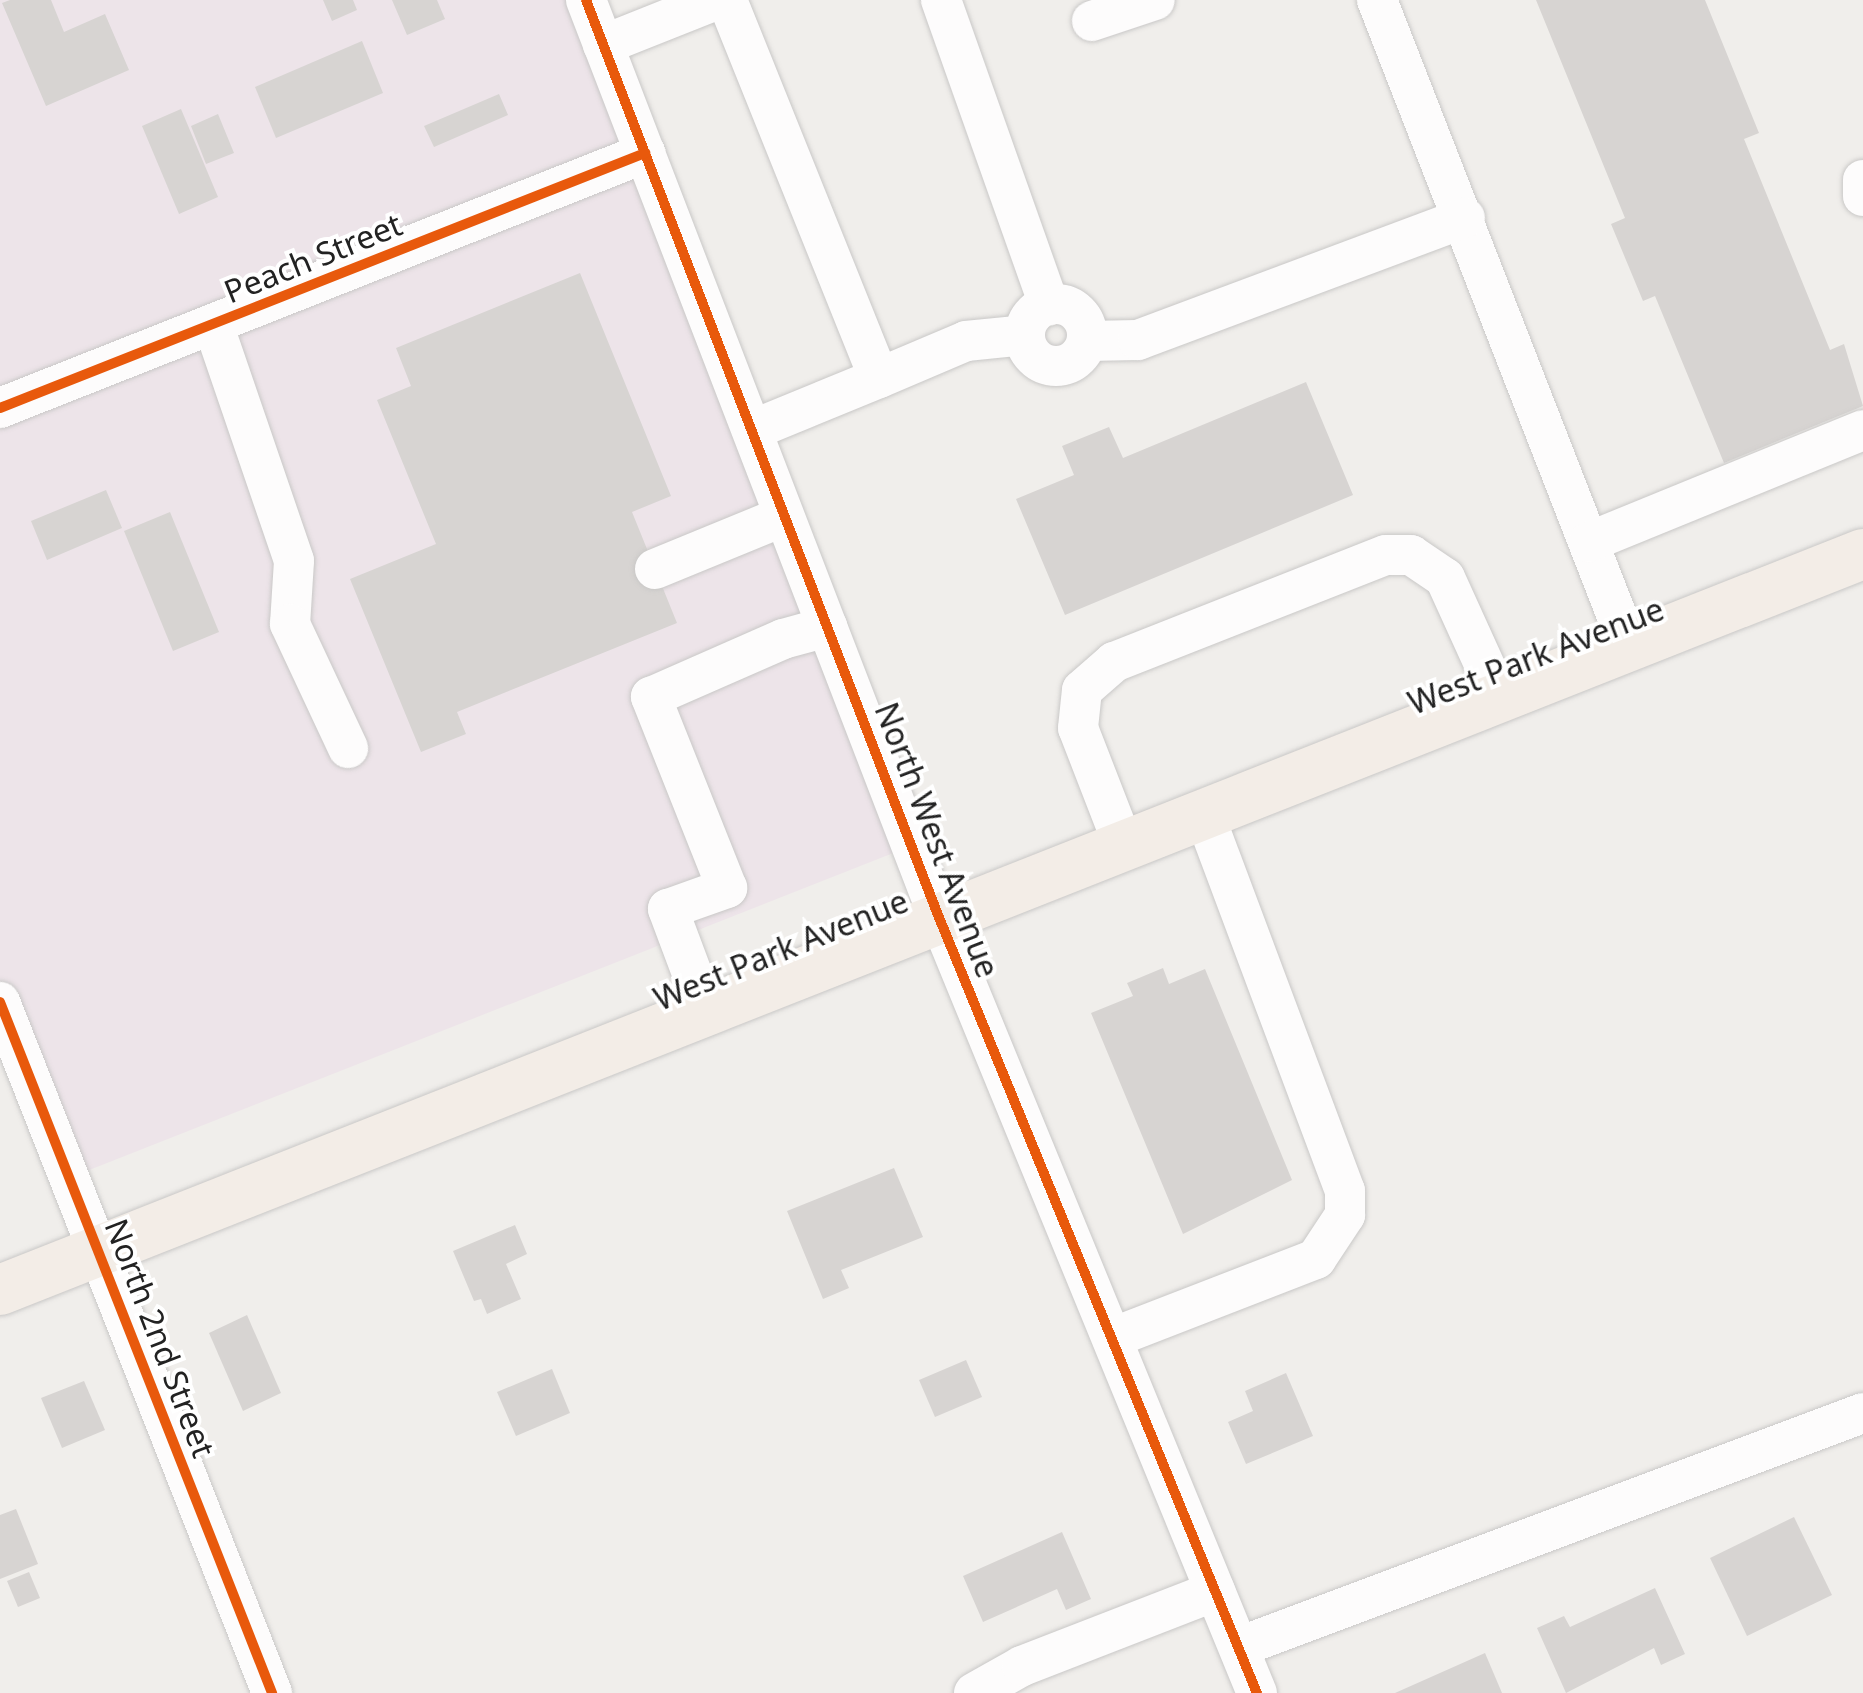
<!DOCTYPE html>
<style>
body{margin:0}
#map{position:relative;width:1863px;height:1693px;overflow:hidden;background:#f0eeeb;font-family:"Noto Sans",sans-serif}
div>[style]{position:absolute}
.industrial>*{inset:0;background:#ede4e9}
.building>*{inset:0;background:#d7d4d2}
.roads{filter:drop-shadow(0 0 2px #c9c8c7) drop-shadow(0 0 2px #c9c8c7)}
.minor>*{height:40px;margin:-20px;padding:0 20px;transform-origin:20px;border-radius:20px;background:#fdfcfc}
.minor>.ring{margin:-20px;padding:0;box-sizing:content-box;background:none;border:40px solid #fdfcfc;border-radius:50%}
.major>*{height:50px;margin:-25px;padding:0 25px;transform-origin:25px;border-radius:25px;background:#f3ede7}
.cycleway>*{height:10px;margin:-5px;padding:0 5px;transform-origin:5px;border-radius:5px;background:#e8590c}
span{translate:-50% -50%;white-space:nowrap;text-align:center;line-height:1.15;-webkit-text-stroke:8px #fff;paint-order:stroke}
.street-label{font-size:32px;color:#222}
</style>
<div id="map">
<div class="industrial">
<i style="clip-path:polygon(0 0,580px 0,911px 846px,74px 1176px,0 991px)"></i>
</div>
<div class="building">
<i style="clip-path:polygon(10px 0,51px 0,64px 32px,105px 14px,129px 70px,46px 106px,2px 3px)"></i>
<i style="clip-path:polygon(323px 0,353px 0,357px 10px,332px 21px)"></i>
<i style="clip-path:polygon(392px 0,437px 0,445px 19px,407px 35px)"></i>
<i style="clip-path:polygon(1536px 0,1705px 0,1759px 133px,1744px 139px,1830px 350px,1844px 344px,1863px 406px,1724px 463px,1655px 296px,1643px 301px,1611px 224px,1625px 218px)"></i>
<i style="clip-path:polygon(362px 41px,383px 93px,276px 138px,255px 87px)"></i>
<i style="clip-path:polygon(499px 94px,508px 115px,434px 147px,424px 126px)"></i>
<i style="clip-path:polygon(181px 109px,218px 197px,179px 214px,142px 126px)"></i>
<i style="clip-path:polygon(218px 114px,234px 153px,206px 164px,191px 126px)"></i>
<i style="clip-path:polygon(580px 273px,671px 496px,632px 512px,677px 623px,457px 712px,466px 734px,421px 752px,350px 579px,436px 544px,377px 400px,411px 386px,396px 348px)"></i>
<i style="clip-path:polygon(1306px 382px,1353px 495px,1065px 615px,1016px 499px,1074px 475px,1062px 446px,1109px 427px,1123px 458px)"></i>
<i style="clip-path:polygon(106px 490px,122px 528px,47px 560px,31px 521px)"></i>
<i style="clip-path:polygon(170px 512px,219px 632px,173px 651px,124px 531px)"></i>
<i style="clip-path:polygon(1163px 968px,1169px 984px,1205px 969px,1292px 1180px,1183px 1234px,1091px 1013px,1133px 996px,1127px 983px)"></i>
<i style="clip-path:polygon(894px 1168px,923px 1237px,841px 1270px,849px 1288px,823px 1299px,787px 1211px)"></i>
<i style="clip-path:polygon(515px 1225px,527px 1254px,506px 1264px,521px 1299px,487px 1314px,481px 1299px,474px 1301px,453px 1251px)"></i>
<i style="clip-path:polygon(247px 1315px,281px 1393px,243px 1411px,209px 1333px)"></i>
<i style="clip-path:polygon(966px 1360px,982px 1397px,935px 1417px,919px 1380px)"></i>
<i style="clip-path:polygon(552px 1369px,570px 1413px,516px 1436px,497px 1392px)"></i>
<i style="clip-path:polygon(1286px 1373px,1313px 1436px,1246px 1464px,1228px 1422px,1253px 1411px,1245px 1391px)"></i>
<i style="clip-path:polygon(84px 1381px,105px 1430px,62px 1448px,41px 1398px)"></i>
<i style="clip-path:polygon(16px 1509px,38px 1564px,0 1579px,0 1515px)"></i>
<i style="clip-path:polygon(1794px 1517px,1832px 1595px,1747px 1636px,1710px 1558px)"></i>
<i style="clip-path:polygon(1062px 1532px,1091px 1599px,1066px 1610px,1057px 1589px,983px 1622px,963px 1576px)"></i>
<i style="clip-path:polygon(29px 1572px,40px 1598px,18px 1607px,7px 1581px)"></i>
<i style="clip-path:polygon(1655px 1588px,1685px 1654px,1661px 1665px,1654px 1648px,1566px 1693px,1537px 1628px,1564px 1616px,1570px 1627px)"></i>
<i style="clip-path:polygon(1485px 1653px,1502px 1693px,1395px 1693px)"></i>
</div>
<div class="roads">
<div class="minor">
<i style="left:586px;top:0;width:980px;rotate:68.96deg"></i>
<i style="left:938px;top:915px;width:841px;rotate:67.71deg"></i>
<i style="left:727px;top:0;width:407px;rotate:68.1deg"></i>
<i style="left:879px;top:378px;width:137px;rotate:157.7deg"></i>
<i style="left:941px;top:0;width:324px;rotate:70.5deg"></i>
<i style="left:1377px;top:0;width:694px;rotate:68.72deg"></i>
<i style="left:1092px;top:21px;width:66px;rotate:-18.4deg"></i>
<i style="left:603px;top:45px;width:122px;rotate:-21.7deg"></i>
<i style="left:1863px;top:180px;width:16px;rotate:90deg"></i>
<i class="ring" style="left:1025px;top:304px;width:22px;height:22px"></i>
<i style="left:213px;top:324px;width:250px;rotate:71.1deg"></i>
<i style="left:294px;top:561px;width:63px;rotate:93.6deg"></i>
<i style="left:290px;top:624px;width:137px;rotate:64.9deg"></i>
<i style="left:1087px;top:341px;width:51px;rotate:-1.1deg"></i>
<i style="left:1138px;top:340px;width:349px;rotate:-20.5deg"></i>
<i style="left:879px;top:378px;width:95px;rotate:-23deg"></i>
<i style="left:966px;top:341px;width:59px;rotate:-5.8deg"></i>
<i style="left:0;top:408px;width:694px;rotate:-21.57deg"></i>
<i style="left:1589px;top:542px;width:296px;rotate:-22.2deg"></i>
<i style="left:655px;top:569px;width:139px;rotate:-22.3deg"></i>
<i style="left:1123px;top:844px;width:124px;rotate:-111.2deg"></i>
<i style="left:1078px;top:728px;width:38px;rotate:-84deg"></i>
<i style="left:1082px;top:690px;width:43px;rotate:-41.2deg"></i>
<i style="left:1114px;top:662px;width:292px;rotate:-21.5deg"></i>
<i style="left:1386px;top:555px;width:25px"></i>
<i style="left:1411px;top:555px;width:41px;rotate:34.1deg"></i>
<i style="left:1445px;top:578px;width:131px;rotate:65.6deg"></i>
<i style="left:0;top:1002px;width:743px;rotate:68.51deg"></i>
<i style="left:705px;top:1008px;width:106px;rotate:-110.5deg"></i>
<i style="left:668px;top:909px;width:63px;rotate:-19.6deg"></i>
<i style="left:727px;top:888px;width:206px;rotate:-111.7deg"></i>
<i style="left:651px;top:697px;width:144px;rotate:-23.7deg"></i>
<i style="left:783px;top:639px;width:46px;rotate:-15.3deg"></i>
<i style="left:1112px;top:1338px;width:219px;rotate:-21.2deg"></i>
<i style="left:1316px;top:1259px;width:53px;rotate:-56.6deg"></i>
<i style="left:1345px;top:1215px;width:24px;rotate:-90deg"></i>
<i style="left:1345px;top:1191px;width:403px;rotate:-110.5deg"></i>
<i style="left:1239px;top:1647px;width:666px;rotate:-20.56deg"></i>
<i style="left:974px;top:1693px;width:55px;rotate:-29.4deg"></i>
<i style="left:1022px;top:1666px;width:207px;rotate:-21.2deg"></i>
</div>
<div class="major">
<i style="left:0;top:1290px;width:2003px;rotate:-21.56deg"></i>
</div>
</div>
<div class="cycleway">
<i style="left:586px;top:0;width:980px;rotate:68.96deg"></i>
<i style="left:938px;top:915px;width:841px;rotate:67.71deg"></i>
<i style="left:0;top:408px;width:694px;rotate:-21.57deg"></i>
<i style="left:0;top:1002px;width:743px;rotate:68.51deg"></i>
</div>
<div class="street-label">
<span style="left:313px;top:258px;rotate:-22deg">Peach Street</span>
<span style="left:1536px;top:656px;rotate:-21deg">West Park Avenue</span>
<span style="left:937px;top:840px;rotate:69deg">North West Avenue</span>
<span style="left:781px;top:950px;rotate:-22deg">West Park Avenue</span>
<span style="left:160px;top:1338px;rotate:69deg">North 2nd Street</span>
</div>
</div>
